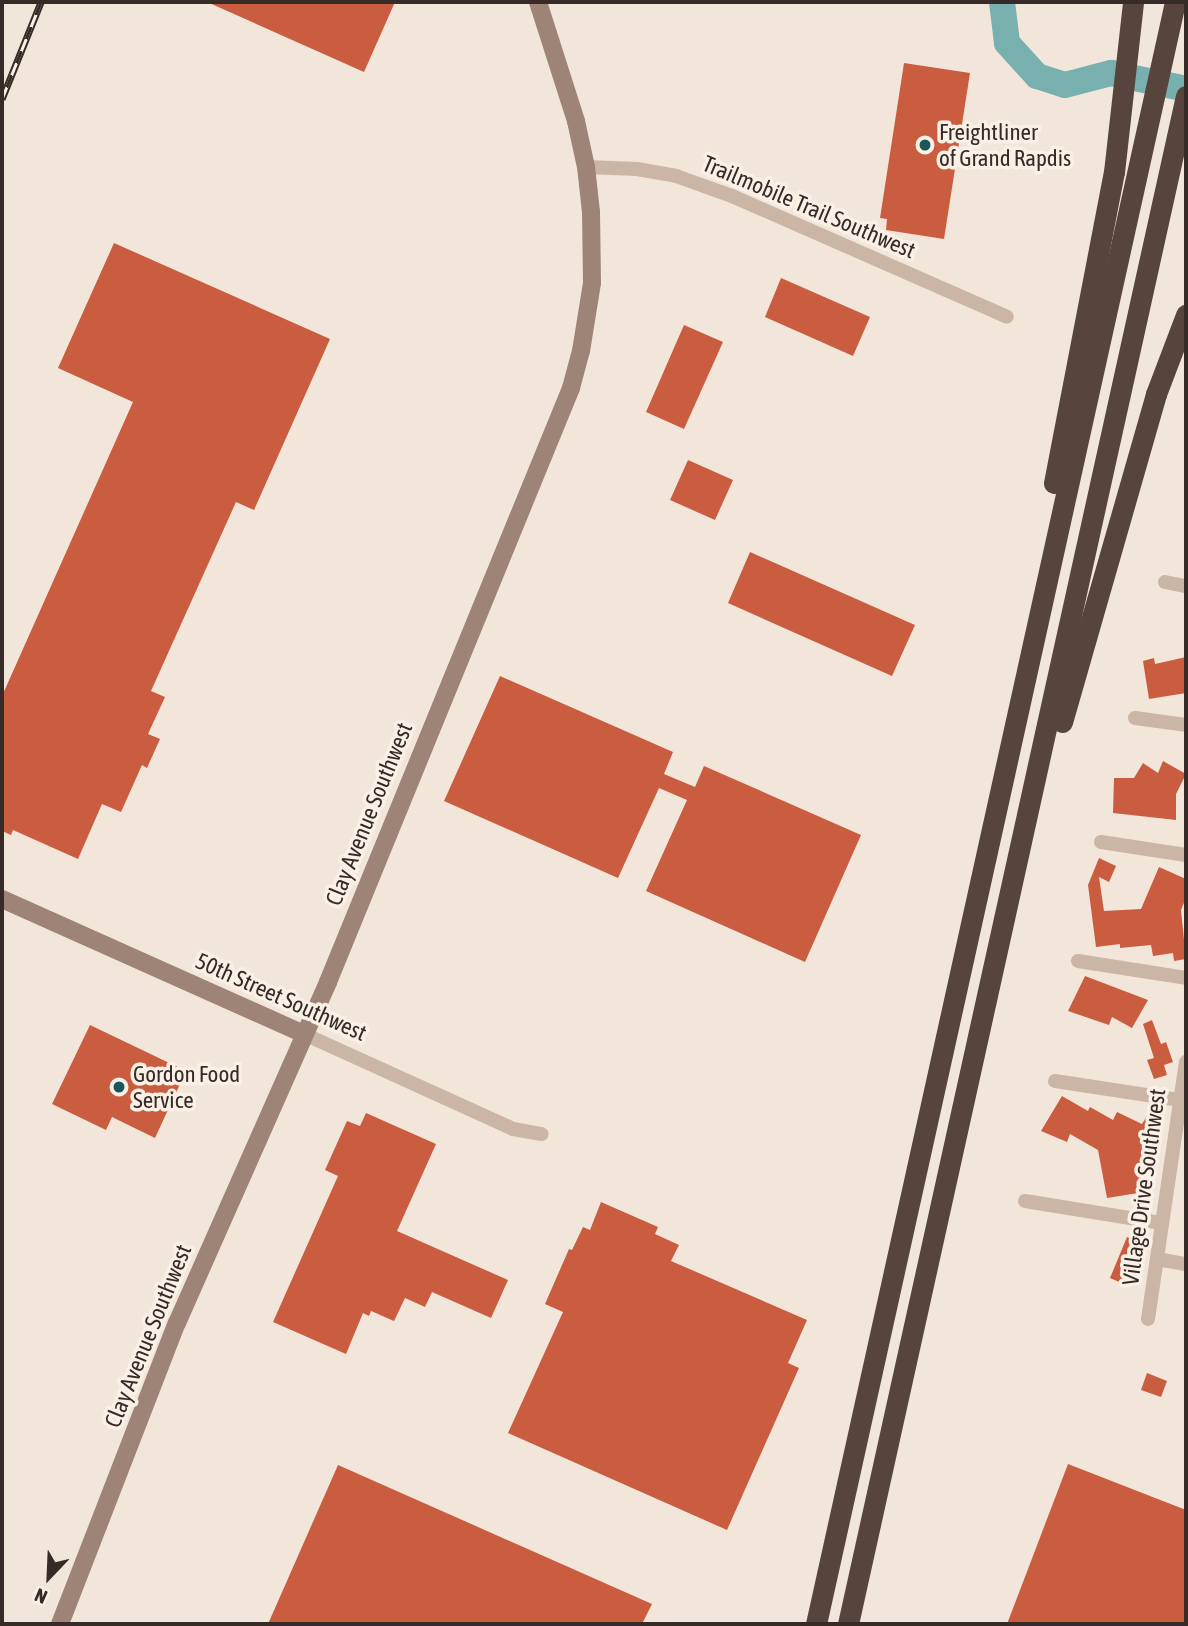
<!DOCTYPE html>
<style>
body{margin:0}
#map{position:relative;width:1188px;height:1626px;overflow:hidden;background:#f2e6da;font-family:"Asap Condensed",sans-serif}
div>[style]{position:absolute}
.river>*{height:26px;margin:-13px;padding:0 13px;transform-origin:13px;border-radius:13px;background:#78b0b0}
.building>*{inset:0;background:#ca5d40}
.street>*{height:14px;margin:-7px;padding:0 7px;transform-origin:7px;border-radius:7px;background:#cbb5a5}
.secondary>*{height:18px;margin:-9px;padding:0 9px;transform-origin:9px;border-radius:9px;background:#9e8477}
.highway>*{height:21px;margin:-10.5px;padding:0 10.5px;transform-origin:10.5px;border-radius:10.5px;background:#57453d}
.rail>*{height:7px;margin-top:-3.5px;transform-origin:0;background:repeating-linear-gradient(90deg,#faf0e6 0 13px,#362b27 0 26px);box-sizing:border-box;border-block:2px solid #362b27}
.dots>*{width:19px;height:19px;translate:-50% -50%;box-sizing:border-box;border:4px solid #faf0e6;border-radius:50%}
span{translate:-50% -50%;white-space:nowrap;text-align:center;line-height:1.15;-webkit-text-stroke:7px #faf0e6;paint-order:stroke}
.poi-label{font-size:23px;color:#362b27}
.left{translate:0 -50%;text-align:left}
.street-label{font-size:23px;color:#362b27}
.frame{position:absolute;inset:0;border:4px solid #362b27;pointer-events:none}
.north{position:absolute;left:14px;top:1542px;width:70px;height:70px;-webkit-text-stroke:5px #faf0e6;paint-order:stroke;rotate:203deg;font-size:19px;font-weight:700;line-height:28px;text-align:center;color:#362b27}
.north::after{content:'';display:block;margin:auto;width:24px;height:32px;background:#362b27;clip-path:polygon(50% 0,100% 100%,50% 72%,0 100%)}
</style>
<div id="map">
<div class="river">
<i style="left:1002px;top:2px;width:41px;rotate:83deg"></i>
<i style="left:1007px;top:43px;width:45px;rotate:47.7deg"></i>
<i style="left:1037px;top:76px;width:29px;rotate:18deg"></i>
<i style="left:1065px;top:85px;width:48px;rotate:-14.6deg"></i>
<i style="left:1111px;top:73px;width:77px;rotate:12deg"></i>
</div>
<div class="building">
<i style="clip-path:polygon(207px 2px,395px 2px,364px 72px)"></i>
<i style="clip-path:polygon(904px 63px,970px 73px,944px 239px,886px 230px,887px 219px,880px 218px)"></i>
<i style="clip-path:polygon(114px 243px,330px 339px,254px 510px,236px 502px,151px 691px,165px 697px,148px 734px,160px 739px,147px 768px,142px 765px,121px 812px,102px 804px,78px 859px,13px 830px,11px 835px,2px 831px,2px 696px,133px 402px,58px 368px)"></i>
<i style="clip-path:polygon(781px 278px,870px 317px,853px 356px,765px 317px)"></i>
<i style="clip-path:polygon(684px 325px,723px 342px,684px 429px,646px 412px)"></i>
<i style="clip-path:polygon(688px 460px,733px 480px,715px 520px,670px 500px)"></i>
<i style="clip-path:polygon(750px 552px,915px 625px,892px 676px,728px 603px)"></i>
<i style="clip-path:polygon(1186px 657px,1186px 693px,1149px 699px,1143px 661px,1154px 658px,1155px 664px)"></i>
<i style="clip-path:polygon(500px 676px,673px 752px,664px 774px,695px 787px,704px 766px,861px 835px,805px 962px,646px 891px,687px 800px,659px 788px,618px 878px,444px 801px)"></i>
<i style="clip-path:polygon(1163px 761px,1186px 774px,1176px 794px,1176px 820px,1113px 813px,1114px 778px,1134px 778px,1143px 763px,1158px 773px)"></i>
<i style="clip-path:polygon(1099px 858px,1116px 866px,1109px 882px,1099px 877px,1104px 911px,1141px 909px,1159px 867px,1186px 879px,1186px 898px,1181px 910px,1186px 959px,1174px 961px,1173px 953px,1153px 956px,1151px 945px,1120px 948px,1120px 944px,1096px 947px,1088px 885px)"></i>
<i style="clip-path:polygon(1085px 976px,1148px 1000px,1132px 1028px,1112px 1017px,1109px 1025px,1068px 1011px)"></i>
<i style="clip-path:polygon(1152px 1020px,1161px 1044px,1166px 1042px,1173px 1062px,1164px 1065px,1167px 1075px,1154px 1079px,1147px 1060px,1154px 1058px,1143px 1024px)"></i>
<i style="clip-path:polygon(90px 1025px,186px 1071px,155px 1138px,112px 1117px,106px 1130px,52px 1104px)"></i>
<i style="clip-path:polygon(1062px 1096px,1088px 1111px,1090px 1107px,1113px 1120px,1117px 1112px,1142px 1124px,1147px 1116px,1161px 1125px,1142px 1153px,1144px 1192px,1107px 1198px,1098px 1150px,1070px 1134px,1067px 1142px,1041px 1131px)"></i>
<i style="clip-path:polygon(366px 1113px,436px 1144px,397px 1231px,508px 1280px,491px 1318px,432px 1292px,425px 1307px,405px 1298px,394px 1321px,371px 1311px,369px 1316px,363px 1313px,346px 1354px,273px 1322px,338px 1176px,325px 1170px,347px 1121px,360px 1126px)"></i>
<i style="clip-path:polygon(601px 1202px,658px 1227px,655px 1234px,679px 1245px,671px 1261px,807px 1320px,788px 1363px,799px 1368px,727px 1530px,508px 1433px,563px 1312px,545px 1304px,569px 1249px,572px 1250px,583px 1227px,590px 1230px)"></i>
<i style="clip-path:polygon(1127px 1237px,1141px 1243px,1124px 1284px,1110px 1278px)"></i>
<i style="clip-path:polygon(1147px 1373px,1167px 1381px,1161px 1397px,1141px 1390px)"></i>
<i style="clip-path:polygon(1068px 1464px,1186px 1510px,1186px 1624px,1007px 1624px)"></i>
<i style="clip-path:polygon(338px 1465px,652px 1604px,642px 1624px,268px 1624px)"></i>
</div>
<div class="street">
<i style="left:586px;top:167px;width:51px;rotate:2.2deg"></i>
<i style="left:637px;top:169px;width:40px;rotate:10deg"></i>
<i style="left:676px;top:176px;width:59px;rotate:19.7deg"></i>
<i style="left:732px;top:196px;width:300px;rotate:23.7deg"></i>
<i style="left:1165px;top:582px;width:21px;rotate:11deg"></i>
<i style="left:1135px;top:718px;width:51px;rotate:7.8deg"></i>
<i style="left:1101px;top:842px;width:86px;rotate:8.7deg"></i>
<i style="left:1078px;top:961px;width:109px;rotate:8.9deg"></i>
<i style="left:304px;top:1034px;width:230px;rotate:24.4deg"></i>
<i style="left:513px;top:1129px;width:29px;rotate:10deg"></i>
<i style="left:1055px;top:1081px;width:125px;rotate:8.7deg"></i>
<i style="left:1025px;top:1201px;width:138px;rotate:9.2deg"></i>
<i style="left:1157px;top:1259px;width:29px;rotate:10deg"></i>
<i style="left:1148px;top:1319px;width:260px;rotate:-81.6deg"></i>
</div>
<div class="secondary">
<i style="left:2px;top:899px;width:331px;rotate:24.1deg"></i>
<i style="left:60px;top:1624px;width:323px;rotate:-68.8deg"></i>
<i style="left:177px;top:1323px;width:373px;rotate:-66.1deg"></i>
<i style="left:328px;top:982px;width:642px;rotate:-67.75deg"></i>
<i style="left:571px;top:388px;width:38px;rotate:-75deg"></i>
<i style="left:581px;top:351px;width:69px;rotate:-80.8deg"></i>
<i style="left:592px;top:283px;width:71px;rotate:-90.8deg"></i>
<i style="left:591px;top:212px;width:45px;rotate:-96.3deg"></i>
<i style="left:586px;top:167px;width:47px;rotate:-102.3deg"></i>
<i style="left:576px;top:121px;width:125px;rotate:-107.7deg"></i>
</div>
<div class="highway">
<i style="left:1054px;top:483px;width:317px;rotate:-79.1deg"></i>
<i style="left:1114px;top:172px;width:171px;rotate:-83.6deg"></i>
<i style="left:1062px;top:722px;width:341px;rotate:-74deg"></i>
<i style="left:1156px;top:394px;width:85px;rotate:-69.2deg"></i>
<i style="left:816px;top:1624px;width:1661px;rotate:-77.52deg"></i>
<i style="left:848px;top:1624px;width:1565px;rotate:-77.53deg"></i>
</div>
<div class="rail">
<i style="left:2px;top:99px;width:105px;rotate:-68.1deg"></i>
</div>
<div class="dots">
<i style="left:925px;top:145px;background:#1b5759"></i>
<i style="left:119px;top:1087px;background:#1b5759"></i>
</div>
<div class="poi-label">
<span class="left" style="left:939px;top:145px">Freightliner<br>of Grand Rapdis</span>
<span class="left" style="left:133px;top:1087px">Gordon Food<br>Service</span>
</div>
<div class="street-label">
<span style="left:809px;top:207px;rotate:23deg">Trailmobile Trail Southwest</span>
<span style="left:369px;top:814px;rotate:-68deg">Clay Avenue Southwest</span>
<span style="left:281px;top:997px;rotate:24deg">50th Street Southwest</span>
<span style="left:1144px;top:1187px;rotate:-82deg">Village Drive Southwest</span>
<span style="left:148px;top:1336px;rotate:-68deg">Clay Avenue Southwest</span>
</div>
<div class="frame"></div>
<div class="north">N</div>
</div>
